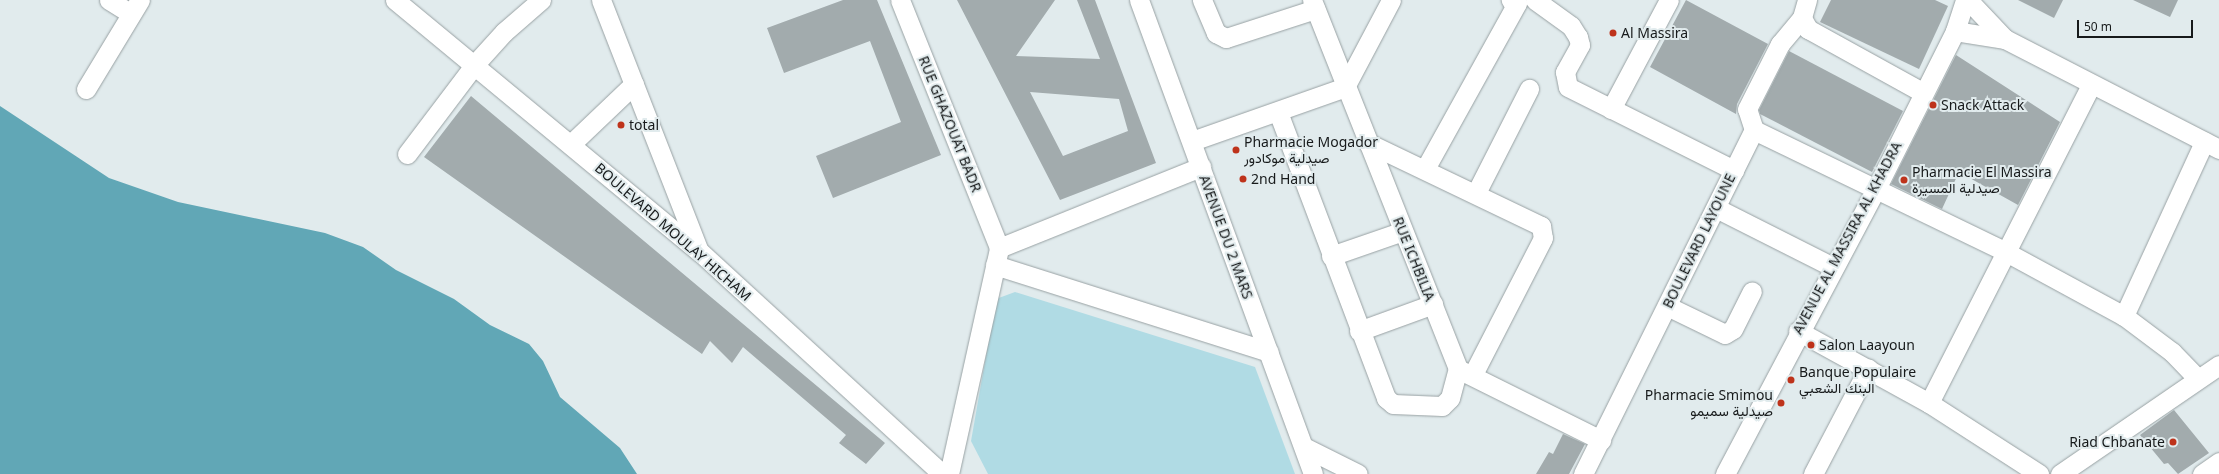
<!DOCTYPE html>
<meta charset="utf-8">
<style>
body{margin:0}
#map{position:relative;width:2219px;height:474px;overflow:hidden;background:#e1ebed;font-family:"Noto Sans",Vazirmatn,sans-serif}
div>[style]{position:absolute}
.green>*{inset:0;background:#b0dbe4}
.water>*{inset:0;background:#61a7b6}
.building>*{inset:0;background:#a2abad}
.roads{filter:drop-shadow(0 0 1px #98a1a3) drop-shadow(0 0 1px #98a1a3)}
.minor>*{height:19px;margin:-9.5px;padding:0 9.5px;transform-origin:9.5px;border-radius:9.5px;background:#fff}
.dots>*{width:11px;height:11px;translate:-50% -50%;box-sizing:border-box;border:2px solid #e1ebed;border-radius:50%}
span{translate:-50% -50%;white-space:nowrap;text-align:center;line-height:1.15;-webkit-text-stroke:4px #e1ebed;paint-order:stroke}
.poi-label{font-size:14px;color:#171a1b}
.left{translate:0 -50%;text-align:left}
.right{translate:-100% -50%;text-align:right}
.street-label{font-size:14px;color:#171a1b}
.scale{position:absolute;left:2077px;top:20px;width:116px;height:18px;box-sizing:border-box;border:2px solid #171a1b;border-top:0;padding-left:5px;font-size:12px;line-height:14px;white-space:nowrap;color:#171a1b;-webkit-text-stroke:3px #e1ebed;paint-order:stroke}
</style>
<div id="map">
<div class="green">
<i style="clip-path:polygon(1015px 292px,1255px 367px,1295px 474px,988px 474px,971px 441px,996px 299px)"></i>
</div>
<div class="water">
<i style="clip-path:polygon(0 106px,109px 178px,178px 202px,325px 233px,363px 247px,396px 270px,454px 299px,490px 325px,529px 344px,543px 361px,560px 397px,620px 448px,637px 474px,0 474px)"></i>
</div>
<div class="building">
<i style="clip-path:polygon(843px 0,877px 0,941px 155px,833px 198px,816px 156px,901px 122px,870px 41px,784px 73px,767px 28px)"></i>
<i style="clip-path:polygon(evenodd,957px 0,1055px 0,1016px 56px,1100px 59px,1077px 0,1095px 0,1156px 163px,1060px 200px,957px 0,1030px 92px,1119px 99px,1128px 131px,1063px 156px,1030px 92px)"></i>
<i style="clip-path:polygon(1686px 0,1768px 44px,1737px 104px,1736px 114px,1650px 67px)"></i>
<i style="clip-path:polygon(1831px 0,1935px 0,1948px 6px,1919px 69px,1820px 22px)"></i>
<i style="clip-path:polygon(2018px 0,2063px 0,2054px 18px)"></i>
<i style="clip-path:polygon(2133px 0,2178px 0,2170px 17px)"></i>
<i style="clip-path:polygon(1789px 51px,1903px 111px,1872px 172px,1760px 114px,1759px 110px)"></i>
<i style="clip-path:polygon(1956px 55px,2060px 122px,2018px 205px,1959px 172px,1942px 209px,1891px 184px)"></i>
<i style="clip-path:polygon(471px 96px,885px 443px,866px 464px,839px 443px,846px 435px,743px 347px,732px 363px,710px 341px,702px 354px,424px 157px)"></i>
<i style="clip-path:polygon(2174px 410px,2209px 453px,2178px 474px,2168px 463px,2164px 464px,2140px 435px)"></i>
<i style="clip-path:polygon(1563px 434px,1585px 444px,1569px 474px,1536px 474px,1549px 452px,1553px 454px)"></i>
</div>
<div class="roads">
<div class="minor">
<i style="left:109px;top:0;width:26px;rotate:32deg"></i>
<i style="left:395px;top:0;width:396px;rotate:39.6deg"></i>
<i style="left:700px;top:252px;width:328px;rotate:42.5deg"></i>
<i style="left:601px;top:0;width:269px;rotate:68.7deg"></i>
<i style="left:900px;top:0;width:267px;rotate:68.2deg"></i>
<i style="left:1139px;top:0;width:505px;rotate:69.84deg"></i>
<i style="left:1202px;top:0;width:36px;rotate:67deg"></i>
<i style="left:1216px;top:33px;width:11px;rotate:27deg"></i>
<i style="left:1226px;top:38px;width:94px;rotate:-18deg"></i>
<i style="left:1312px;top:0;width:397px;rotate:68.4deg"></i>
<i style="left:1458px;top:369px;width:160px;rotate:26.4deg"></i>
<i style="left:1535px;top:0;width:44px;rotate:35.8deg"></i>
<i style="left:1571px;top:26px;width:13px;rotate:58deg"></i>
<i style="left:1578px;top:37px;width:8px;rotate:76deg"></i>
<i style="left:1580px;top:45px;width:31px;rotate:119deg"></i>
<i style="left:1565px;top:72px;width:15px;rotate:79deg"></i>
<i style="left:1568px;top:87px;width:186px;rotate:26.6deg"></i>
<i style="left:1807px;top:0;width:19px;rotate:106deg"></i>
<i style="left:1802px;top:18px;width:13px;rotate:61deg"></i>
<i style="left:1808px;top:29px;width:130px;rotate:28.9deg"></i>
<i style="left:1968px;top:0;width:54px;rotate:46.5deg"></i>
<i style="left:2005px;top:39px;width:241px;rotate:27.2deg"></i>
<i style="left:1955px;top:31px;width:51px;rotate:9.1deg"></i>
<i style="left:86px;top:89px;width:104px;rotate:-58.8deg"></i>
<i style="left:1611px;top:109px;width:123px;rotate:-62deg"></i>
<i style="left:1278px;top:112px;width:306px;rotate:69.3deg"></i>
<i style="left:1386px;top:398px;width:9px;rotate:41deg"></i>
<i style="left:1393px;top:404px;width:49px;rotate:2.3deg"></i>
<i style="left:1442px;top:406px;width:11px;rotate:-45deg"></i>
<i style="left:1450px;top:398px;width:30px;rotate:-75deg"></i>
<i style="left:1754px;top:130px;width:22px;rotate:-108deg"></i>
<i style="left:1747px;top:109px;width:73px;rotate:-63.1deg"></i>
<i style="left:1780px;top:44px;width:34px;rotate:-50deg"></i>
<i style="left:1192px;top:141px;width:162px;rotate:-19.4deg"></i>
<i style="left:1345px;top:87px;width:98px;rotate:-62.1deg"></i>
<i style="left:1368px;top:143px;width:192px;rotate:25.6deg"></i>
<i style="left:1541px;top:226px;width:12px;rotate:81deg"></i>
<i style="left:1543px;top:238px;width:153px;rotate:117.2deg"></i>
<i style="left:571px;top:144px;width:87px;rotate:-43.6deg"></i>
<i style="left:407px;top:154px;width:113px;rotate:-52.9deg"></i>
<i style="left:475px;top:64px;width:43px;rotate:-47.8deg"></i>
<i style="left:504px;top:32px;width:49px;rotate:-40.9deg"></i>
<i style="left:1425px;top:169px;width:190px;rotate:-61deg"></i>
<i style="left:1517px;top:3px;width:7px;rotate:-153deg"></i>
<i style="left:1476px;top:193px;width:117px;rotate:-63deg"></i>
<i style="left:1716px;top:208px;width:131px;rotate:26.8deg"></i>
<i style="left:1331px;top:256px;width:76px;rotate:-19.1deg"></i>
<i style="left:995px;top:265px;width:287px;rotate:17.6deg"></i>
<i style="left:1667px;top:306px;width:64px;rotate:25.8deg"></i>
<i style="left:1725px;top:334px;width:9px;rotate:-32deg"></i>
<i style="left:1733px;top:329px;width:42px;rotate:-63.4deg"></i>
<i style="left:2124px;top:316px;width:192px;rotate:-65.3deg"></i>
<i style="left:1359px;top:331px;width:79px;rotate:-20deg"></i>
<i style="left:1798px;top:331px;width:149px;rotate:28.8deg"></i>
<i style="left:1929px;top:403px;width:131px;rotate:32.8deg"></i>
<i style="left:1929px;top:403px;width:357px;rotate:-63deg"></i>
<i style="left:1304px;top:447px;width:60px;rotate:26.6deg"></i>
<i style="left:949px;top:474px;width:231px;rotate:-77.5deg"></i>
<i style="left:999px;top:248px;width:218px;rotate:-21.9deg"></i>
<i style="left:1583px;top:474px;width:384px;rotate:-63.6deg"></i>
<i style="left:1754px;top:130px;width:280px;rotate:25.8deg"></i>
<i style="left:2006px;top:252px;width:134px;rotate:28.5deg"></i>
<i style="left:2124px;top:316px;width:60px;rotate:36.9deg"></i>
<i style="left:2172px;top:352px;width:37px;rotate:46deg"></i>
<i style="left:1725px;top:474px;width:320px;rotate:-62.1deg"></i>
<i style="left:1875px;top:191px;width:179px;rotate:-63.4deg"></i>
<i style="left:1955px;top:31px;width:33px;rotate:-72deg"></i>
<i style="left:1813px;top:474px;width:119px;rotate:-62.4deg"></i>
<i style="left:2060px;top:474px;width:193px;rotate:-34.4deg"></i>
<i style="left:2202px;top:474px;width:21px;rotate:-35deg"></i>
</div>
</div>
<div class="dots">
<i style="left:1613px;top:33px;background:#be331b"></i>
<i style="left:1933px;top:105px;background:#be331b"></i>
<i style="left:621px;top:125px;background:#be331b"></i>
<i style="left:1236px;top:150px;background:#be331b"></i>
<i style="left:1243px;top:179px;background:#be331b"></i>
<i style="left:1904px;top:180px;background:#be331b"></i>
<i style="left:1811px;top:345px;background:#be331b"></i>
<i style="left:1791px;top:380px;background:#be331b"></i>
<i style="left:1781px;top:403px;background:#be331b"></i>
<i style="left:2173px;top:442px;background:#be331b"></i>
</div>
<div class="poi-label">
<span class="left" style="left:1621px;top:33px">Al Massira</span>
<span class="left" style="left:1941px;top:105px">Snack Attack</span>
<span class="left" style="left:629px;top:125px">total</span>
<span class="left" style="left:1244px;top:150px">Pharmacie Mogador<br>صيدلية موكادور</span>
<span class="left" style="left:1912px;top:180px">Pharmacie El Massira<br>صيدلية المسيرة</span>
<span class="left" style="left:1251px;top:179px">2nd Hand</span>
<span class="left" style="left:1819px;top:345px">Salon Laayoun</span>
<span class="left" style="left:1799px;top:380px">Banque Populaire<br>البنك الشعبي</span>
<span class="right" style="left:1773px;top:403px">Pharmacie Smimou<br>صيدلية سميمو</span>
<span class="right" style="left:2165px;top:442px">Riad Chbanate</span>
</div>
<div class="street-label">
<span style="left:950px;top:124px;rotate:68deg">RUE GHAZOUAT BADR</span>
<span style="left:673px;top:232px;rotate:41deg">BOULEVARD MOULAY HICHAM</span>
<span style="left:1226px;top:237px;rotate:70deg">AVENUE DU 2 MARS</span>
<span style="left:1847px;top:238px;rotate:-62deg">AVENUE AL MASSIRA AL KHADRA</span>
<span style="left:1699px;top:241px;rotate:-64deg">BOULEVARD LAYOUNE</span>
<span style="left:1414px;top:259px;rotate:68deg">RUE ICHBILIA</span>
</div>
<div class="scale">50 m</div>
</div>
